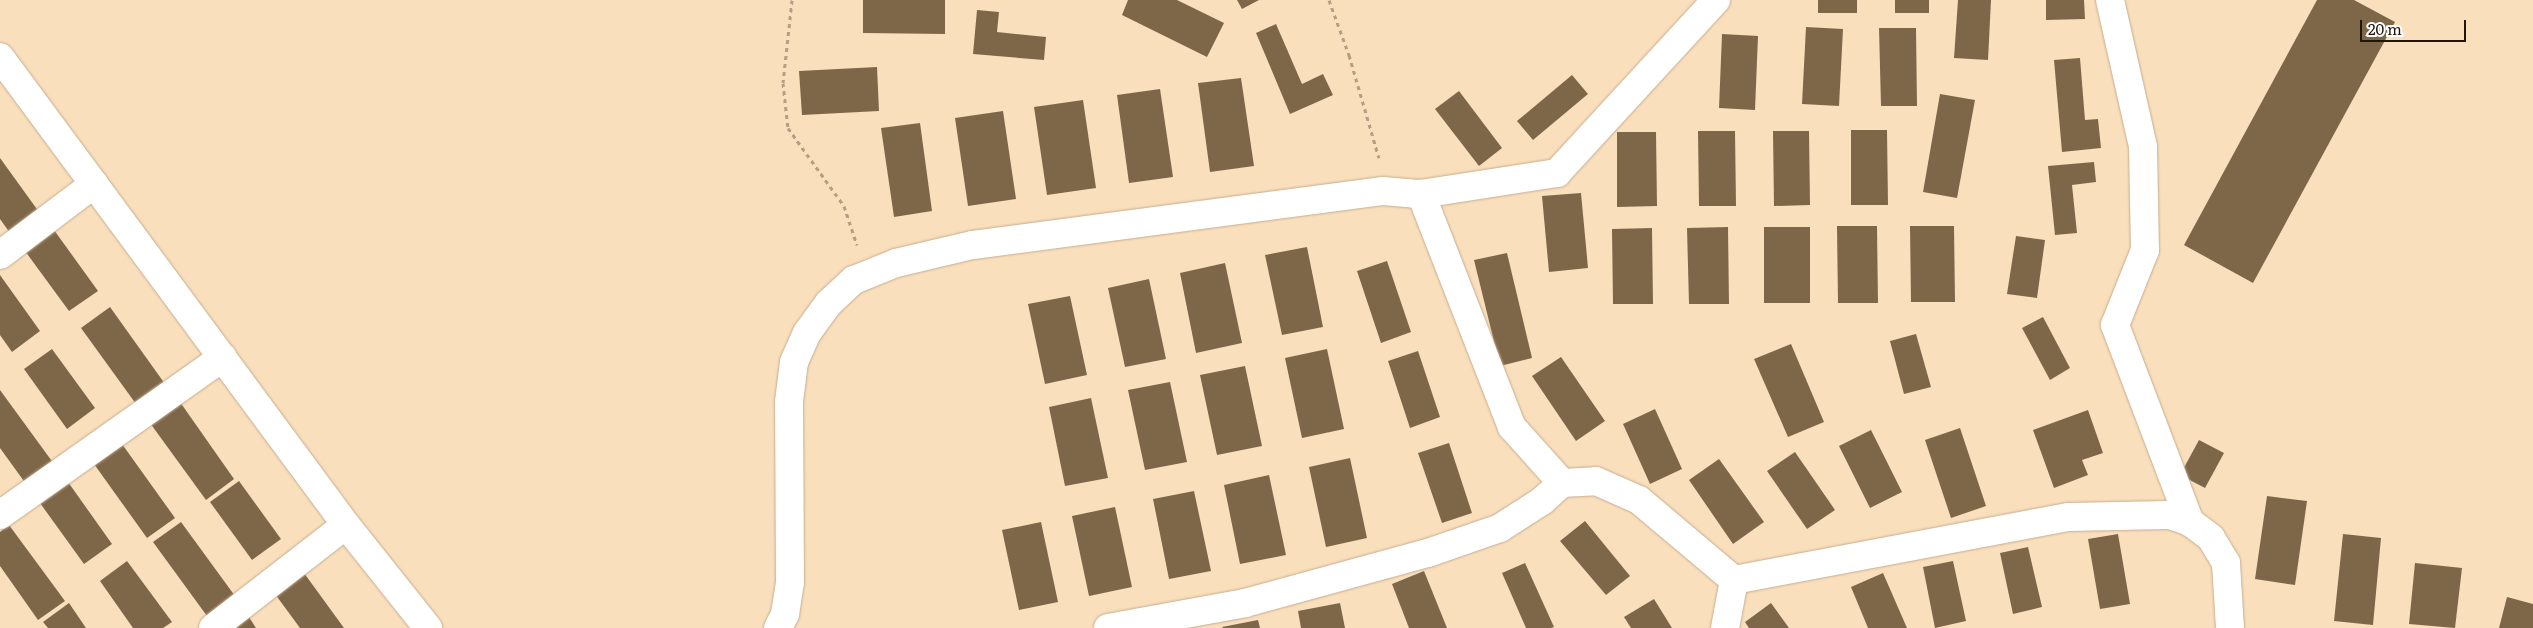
<!DOCTYPE html>
<style>
body{margin:0}
#map{position:relative;width:2533px;height:628px;overflow:hidden;background:#fadfbd;font-family:Literata,serif}
div>[style]{position:absolute}
.building>*{inset:0;background:#7e6749}
.path>*{height:3px;margin-top:-1.5px;transform-origin:0;background:repeating-linear-gradient(90deg,#b49f84 0 4px,transparent 0 8px)}
.roads{filter:drop-shadow(0 0 1px #c6ad8d) drop-shadow(0 0 1px #c6ad8d)}
.street>*{height:28px;margin:-14px;padding:0 14px;transform-origin:14px;border-radius:14px;background:#fff}
span{translate:-50% -50%;white-space:nowrap;text-align:center;line-height:1.15;-webkit-text-stroke:4.5px #fff;paint-order:stroke}
.scale{position:absolute;left:2360px;top:20px;width:106px;height:22px;box-sizing:border-box;border:2px solid #20170a;border-top:0;padding-left:6px;font-size:15px;line-height:18px;white-space:nowrap;color:#20170a;-webkit-text-stroke:4px #fff;paint-order:stroke}
</style>
<div id="map">
<div class="building">
<i style="clip-path:polygon(863px 0,945px 0,945px 34px,863px 33px)"></i>
<i style="clip-path:polygon(1128px 0,1177px 0,1224px 23px,1207px 57px,1122px 15px)"></i>
<i style="clip-path:polygon(1237px 0,1259px 0,1242px 9px)"></i>
<i style="clip-path:polygon(1818px 0,1857px 0,1857px 13px,1818px 13px)"></i>
<i style="clip-path:polygon(1895px 0,1929px 0,1929px 13px,1895px 13px)"></i>
<i style="clip-path:polygon(1958px 0,1991px 0,1988px 60px,1954px 58px)"></i>
<i style="clip-path:polygon(2046px 0,2084px 0,2085px 19px,2046px 20px)"></i>
<i style="clip-path:polygon(2317px 0,2354px 0,2395px 22px,2253px 283px,2184px 245px)"></i>
<i style="clip-path:polygon(977px 10px,999px 12px,997px 32px,1046px 37px,1044px 60px,973px 54px)"></i>
<i style="clip-path:polygon(1276px 24px,1302px 84px,1323px 74px,1333px 95px,1290px 114px,1256px 33px)"></i>
<i style="clip-path:polygon(1806px 27px,1843px 29px,1839px 106px,1802px 104px)"></i>
<i style="clip-path:polygon(1879px 28px,1916px 28px,1917px 106px,1881px 106px)"></i>
<i style="clip-path:polygon(1722px 34px,1758px 36px,1755px 110px,1719px 108px)"></i>
<i style="clip-path:polygon(2080px 58px,2085px 120px,2098px 119px,2101px 148px,2062px 152px,2054px 60px)"></i>
<i style="clip-path:polygon(877px 67px,879px 111px,802px 115px,799px 71px)"></i>
<i style="clip-path:polygon(1572px 75px,1588px 94px,1533px 140px,1517px 121px)"></i>
<i style="clip-path:polygon(1241px 78px,1254px 166px,1210px 172px,1198px 83px)"></i>
<i style="clip-path:polygon(1160px 89px,1173px 177px,1129px 183px,1117px 95px)"></i>
<i style="clip-path:polygon(1459px 91px,1502px 148px,1479px 166px,1435px 109px)"></i>
<i style="clip-path:polygon(1940px 94px,1975px 100px,1957px 198px,1923px 192px)"></i>
<i style="clip-path:polygon(1083px 100px,1096px 188px,1047px 195px,1034px 107px)"></i>
<i style="clip-path:polygon(1003px 111px,1016px 199px,968px 206px,955px 118px)"></i>
<i style="clip-path:polygon(920px 123px,932px 211px,894px 217px,881px 128px)"></i>
<i style="clip-path:polygon(1851px 130px,1887px 130px,1888px 205px,1851px 205px)"></i>
<i style="clip-path:polygon(1698px 131px,1735px 131px,1736px 206px,1699px 206px)"></i>
<i style="clip-path:polygon(1773px 131px,1809px 131px,1810px 205px,1774px 206px)"></i>
<i style="clip-path:polygon(1617px 132px,1656px 132px,1657px 206px,1617px 207px)"></i>
<i style="clip-path:polygon(0 158px,39px 212px,10px 233px,0 219px)"></i>
<i style="clip-path:polygon(2094px 162px,2096px 182px,2072px 185px,2077px 233px,2055px 235px,2048px 166px)"></i>
<i style="clip-path:polygon(1581px 193px,1588px 268px,1549px 272px,1542px 196px)"></i>
<i style="clip-path:polygon(1837px 226px,1877px 226px,1878px 303px,1838px 303px)"></i>
<i style="clip-path:polygon(1910px 226px,1954px 226px,1955px 302px,1911px 302px)"></i>
<i style="clip-path:polygon(1728px 227px,1729px 304px,1689px 304px,1687px 228px)"></i>
<i style="clip-path:polygon(1764px 227px,1810px 227px,1810px 303px,1764px 303px)"></i>
<i style="clip-path:polygon(1652px 228px,1653px 304px,1613px 304px,1612px 229px)"></i>
<i style="clip-path:polygon(54px 230px,98px 291px,69px 311px,25px 251px)"></i>
<i style="clip-path:polygon(2016px 236px,2045px 240px,2037px 298px,2007px 294px)"></i>
<i style="clip-path:polygon(1307px 247px,1323px 327px,1282px 335px,1265px 255px)"></i>
<i style="clip-path:polygon(1507px 253px,1532px 358px,1500px 366px,1474px 260px)"></i>
<i style="clip-path:polygon(1387px 261px,1411px 332px,1381px 343px,1357px 271px)"></i>
<i style="clip-path:polygon(1225px 263px,1242px 343px,1196px 353px,1180px 273px)"></i>
<i style="clip-path:polygon(0 275px,40px 331px,12px 352px,0 335px)"></i>
<i style="clip-path:polygon(1149px 279px,1166px 359px,1125px 367px,1108px 288px)"></i>
<i style="clip-path:polygon(1070px 296px,1087px 375px,1045px 384px,1028px 304px)"></i>
<i style="clip-path:polygon(110px 307px,165px 384px,136px 404px,81px 328px)"></i>
<i style="clip-path:polygon(2043px 317px,2070px 368px,2050px 380px,2022px 328px)"></i>
<i style="clip-path:polygon(1916px 334px,1931px 387px,1904px 394px,1890px 341px)"></i>
<i style="clip-path:polygon(1791px 344px,1824px 422px,1788px 437px,1754px 359px)"></i>
<i style="clip-path:polygon(52px 349px,95px 408px,67px 429px,24px 369px)"></i>
<i style="clip-path:polygon(1327px 349px,1344px 429px,1302px 438px,1285px 358px)"></i>
<i style="clip-path:polygon(1418px 351px,1440px 417px,1410px 428px,1388px 361px)"></i>
<i style="clip-path:polygon(1561px 357px,1605px 421px,1576px 441px,1532px 376px)"></i>
<i style="clip-path:polygon(1245px 366px,1262px 446px,1217px 455px,1200px 375px)"></i>
<i style="clip-path:polygon(1170px 382px,1187px 462px,1145px 470px,1128px 390px)"></i>
<i style="clip-path:polygon(0 390px,54px 464px,26px 484px,0 448px)"></i>
<i style="clip-path:polygon(1091px 398px,1108px 478px,1065px 486px,1049px 407px)"></i>
<i style="clip-path:polygon(180px 402px,234px 479px,206px 500px,150px 423px)"></i>
<i style="clip-path:polygon(1655px 409px,1682px 469px,1650px 484px,1623px 424px)"></i>
<i style="clip-path:polygon(2088px 410px,2103px 453px,2082px 460px,2088px 475px,2054px 488px,2033px 430px)"></i>
<i style="clip-path:polygon(1960px 428px,1986px 506px,1951px 518px,1925px 440px)"></i>
<i style="clip-path:polygon(1871px 430px,1902px 492px,1870px 508px,1839px 446px)"></i>
<i style="clip-path:polygon(2199px 440px,2224px 453px,2205px 488px,2180px 475px)"></i>
<i style="clip-path:polygon(1449px 443px,1472px 513px,1442px 523px,1418px 453px)"></i>
<i style="clip-path:polygon(122px 444px,175px 518px,147px 538px,94px 464px)"></i>
<i style="clip-path:polygon(1795px 452px,1835px 510px,1807px 529px,1767px 471px)"></i>
<i style="clip-path:polygon(1350px 458px,1367px 538px,1326px 547px,1309px 467px)"></i>
<i style="clip-path:polygon(1719px 459px,1764px 522px,1733px 544px,1689px 480px)"></i>
<i style="clip-path:polygon(1269px 475px,1286px 555px,1240px 564px,1224px 485px)"></i>
<i style="clip-path:polygon(239px 481px,281px 539px,252px 560px,210px 502px)"></i>
<i style="clip-path:polygon(68px 482px,112px 544px,84px 564px,40px 503px)"></i>
<i style="clip-path:polygon(1194px 491px,1211px 571px,1169px 579px,1153px 499px)"></i>
<i style="clip-path:polygon(2267px 496px,2307px 501px,2295px 585px,2255px 579px)"></i>
<i style="clip-path:polygon(1115px 507px,1132px 587px,1089px 596px,1072px 516px)"></i>
<i style="clip-path:polygon(1585px 521px,1630px 576px,1606px 595px,1560px 541px)"></i>
<i style="clip-path:polygon(181px 522px,235px 596px,207px 616px,153px 542px)"></i>
<i style="clip-path:polygon(1041px 522px,1058px 602px,1019px 610px,1002px 530px)"></i>
<i style="clip-path:polygon(9px 525px,65px 601px,38px 620px,0 566px,0 532px)"></i>
<i style="clip-path:polygon(2118px 534px,2130px 604px,2100px 609px,2088px 539px)"></i>
<i style="clip-path:polygon(2343px 534px,2381px 538px,2373px 625px,2334px 621px)"></i>
<i style="clip-path:polygon(2028px 547px,2042px 607px,2013px 614px,2000px 553px)"></i>
<i style="clip-path:polygon(127px 561px,172px 622px,163px 628px,133px 628px,100px 581px)"></i>
<i style="clip-path:polygon(1953px 561px,1966px 621px,1935px 628px,1923px 567px)"></i>
<i style="clip-path:polygon(1525px 563px,1554px 627px,1551px 628px,1526px 628px,1502px 573px)"></i>
<i style="clip-path:polygon(2415px 563px,2462px 568px,2455px 628px,2409px 624px)"></i>
<i style="clip-path:polygon(1424px 571px,1447px 628px,1409px 628px,1392px 584px)"></i>
<i style="clip-path:polygon(304px 573px,344px 628px,300px 628px,275px 594px)"></i>
<i style="clip-path:polygon(1883px 573px,1907px 628px,1868px 628px,1851px 587px)"></i>
<i style="clip-path:polygon(2507px 597px,2533px 604px,2533px 628px,2499px 628px)"></i>
<i style="clip-path:polygon(1654px 599px,1672px 628px,1631px 628px,1624px 617px)"></i>
<i style="clip-path:polygon(69px 603px,86px 628px,48px 628px,43px 622px)"></i>
<i style="clip-path:polygon(1340px 603px,1345px 628px,1301px 628px,1298px 611px)"></i>
<i style="clip-path:polygon(1771px 603px,1789px 628px,1749px 628px,1745px 622px)"></i>
<i style="clip-path:polygon(247px 614px,256px 628px,228px 628px)"></i>
<i style="clip-path:polygon(1258px 620px,1260px 628px,1223px 628px,1222px 627px)"></i>
</div>
<div class="path">
<i style="left:792px;top:0;width:83px;rotate:96.2deg"></i>
<i style="left:783px;top:83px;width:45px;rotate:83.7deg"></i>
<i style="left:788px;top:128px;width:96px;rotate:54.3deg"></i>
<i style="left:844px;top:206px;width:41px;rotate:71.6deg"></i>
<i style="left:1329px;top:0;width:59px;rotate:70deg"></i>
<i style="left:1349px;top:55px;width:107px;rotate:73.8deg"></i>
</div>
<div class="roads">
<div class="street">
<i style="left:2110px;top:0;width:151px;rotate:77.3deg"></i>
<i style="left:2143px;top:147px;width:103px;rotate:88.9deg"></i>
<i style="left:2145px;top:250px;width:81px;rotate:111.8deg"></i>
<i style="left:2115px;top:325px;width:211px;rotate:69.2deg"></i>
<i style="left:0;top:57px;width:582px;rotate:53.52deg"></i>
<i style="left:346px;top:525px;width:132px;rotate:51.5deg"></i>
<i style="left:1421px;top:194px;width:250px;rotate:68.7deg"></i>
<i style="left:1512px;top:427px;width:75px;rotate:48.2deg"></i>
<i style="left:1562px;top:483px;width:34px;rotate:-3deg"></i>
<i style="left:1596px;top:481px;width:47px;rotate:23.8deg"></i>
<i style="left:1639px;top:500px;width:124px;rotate:40.1deg"></i>
<i style="left:0;top:255px;width:118px;rotate:-37.1deg"></i>
<i style="left:0;top:515px;width:273px;rotate:-35.3deg"></i>
<i style="left:1734px;top:580px;width:341px;rotate:-10.7deg"></i>
<i style="left:2069px;top:517px;width:101px;rotate:-1.1deg"></i>
<i style="left:2170px;top:515px;width:21px;rotate:19deg"></i>
<i style="left:2190px;top:522px;width:26px;rotate:37deg"></i>
<i style="left:2211px;top:538px;width:29px;rotate:59deg"></i>
<i style="left:2226px;top:563px;width:65px;rotate:86.5deg"></i>
<i style="left:213px;top:628px;width:168px;rotate:-37.8deg"></i>
<i style="left:778px;top:628px;width:16px;rotate:-63deg"></i>
<i style="left:785px;top:614px;width:32px;rotate:-81deg"></i>
<i style="left:790px;top:582px;width:180px;rotate:-90.3deg"></i>
<i style="left:789px;top:402px;width:40px;rotate:-82.9deg"></i>
<i style="left:794px;top:362px;width:32px;rotate:-66deg"></i>
<i style="left:807px;top:333px;width:37px;rotate:-54deg"></i>
<i style="left:829px;top:303px;width:34px;rotate:-43deg"></i>
<i style="left:854px;top:280px;width:45px;rotate:-22deg"></i>
<i style="left:896px;top:263px;width:79px;rotate:-13.2deg"></i>
<i style="left:973px;top:245px;width:414px;rotate:-7.5deg"></i>
<i style="left:1383px;top:191px;width:38px;rotate:5deg"></i>
<i style="left:1421px;top:194px;width:138px;rotate:-8.8deg"></i>
<i style="left:1557px;top:173px;width:235px;rotate:-47.4deg"></i>
<i style="left:1108px;top:628px;width:139px;rotate:-10.3deg"></i>
<i style="left:1245px;top:603px;width:190px;rotate:-15.3deg"></i>
<i style="left:1428px;top:553px;width:76px;rotate:-19.1deg"></i>
<i style="left:1500px;top:528px;width:50px;rotate:-32.7deg"></i>
<i style="left:1542px;top:501px;width:27px;rotate:-42deg"></i>
<i style="left:1725px;top:628px;width:49px;rotate:-79.4deg"></i>
</div>
</div>
<div class="scale">20 m</div>
</div>
